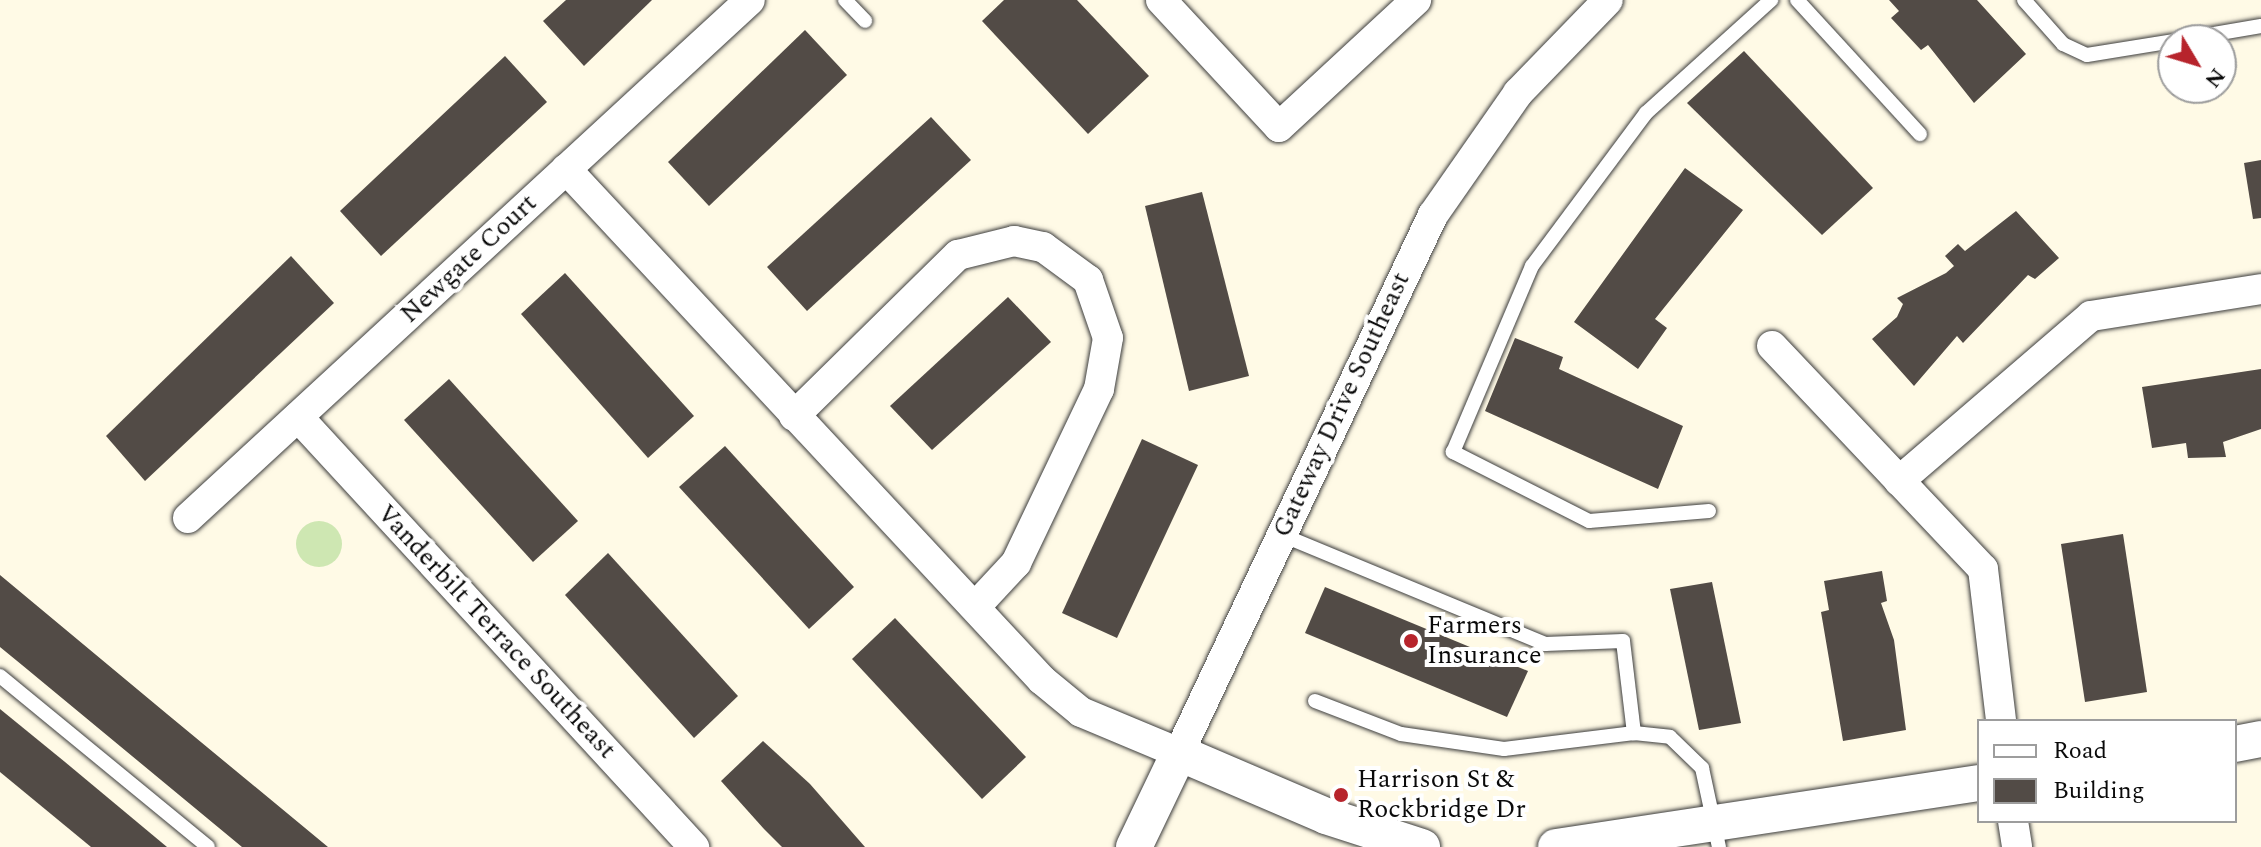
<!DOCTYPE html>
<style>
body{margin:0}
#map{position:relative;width:2261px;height:847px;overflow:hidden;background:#fffae6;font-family:Spectral,serif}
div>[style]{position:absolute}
.green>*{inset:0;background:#cee7b2}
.round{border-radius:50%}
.building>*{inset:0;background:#524b46}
.roads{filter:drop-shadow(0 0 2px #3d3d3d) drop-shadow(0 0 2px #3d3d3d)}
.service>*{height:14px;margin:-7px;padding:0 7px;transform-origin:7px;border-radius:7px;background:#fff}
.minor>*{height:30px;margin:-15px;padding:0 15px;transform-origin:15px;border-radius:15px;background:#fff}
.tertiary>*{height:36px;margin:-18px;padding:0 18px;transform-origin:18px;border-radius:18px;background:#fff}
.dots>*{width:22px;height:22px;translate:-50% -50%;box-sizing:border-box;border:4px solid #fff;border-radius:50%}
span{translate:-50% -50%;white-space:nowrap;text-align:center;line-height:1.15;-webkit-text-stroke:8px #fff;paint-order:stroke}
.street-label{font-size:26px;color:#0a0a0a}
.poi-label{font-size:26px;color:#0a0a0a}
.left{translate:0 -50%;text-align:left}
.legend{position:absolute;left:1977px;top:719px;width:260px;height:104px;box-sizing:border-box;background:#fff;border:2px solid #9d9d9d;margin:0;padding:10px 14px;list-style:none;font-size:24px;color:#0a0a0a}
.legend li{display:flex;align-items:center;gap:16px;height:40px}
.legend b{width:40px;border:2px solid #9d9d9d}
.north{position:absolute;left:2157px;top:24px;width:80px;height:80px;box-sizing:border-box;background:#fff;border:2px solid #9d9d9d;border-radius:50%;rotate:128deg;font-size:22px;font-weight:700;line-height:32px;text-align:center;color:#0a0a0a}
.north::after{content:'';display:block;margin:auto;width:28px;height:36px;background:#b7242c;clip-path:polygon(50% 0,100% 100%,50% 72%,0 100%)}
</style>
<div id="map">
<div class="green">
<i class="round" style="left:296px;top:521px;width:46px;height:46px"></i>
</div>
<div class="building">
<i style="clip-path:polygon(566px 0,652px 0,584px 66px,543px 21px)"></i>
<i style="clip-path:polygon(1004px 0,1077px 0,1149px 76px,1088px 134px,982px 21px)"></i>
<i style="clip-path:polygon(1889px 0,1977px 0,2026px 54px,1974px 103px,1928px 45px,1921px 50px,1891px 18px,1899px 11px)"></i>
<i style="clip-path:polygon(805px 30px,847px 75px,709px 206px,668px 162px)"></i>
<i style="clip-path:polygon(1744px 51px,1873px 188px,1822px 235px,1687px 103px)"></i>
<i style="clip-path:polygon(505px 56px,547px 102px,381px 256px,340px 211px)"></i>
<i style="clip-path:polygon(931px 117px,971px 160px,807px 311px,767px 267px)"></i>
<i style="clip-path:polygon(2261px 160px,2261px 218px,2253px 219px,2244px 163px)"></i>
<i style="clip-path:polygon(1685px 168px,1743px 210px,1655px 319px,1667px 328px,1638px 369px,1574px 322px)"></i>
<i style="clip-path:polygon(1202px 192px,1249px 376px,1189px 391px,1145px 206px)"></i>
<i style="clip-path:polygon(2016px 211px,2059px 258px,2035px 279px,2028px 275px,1963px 343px,1957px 336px,1914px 386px,1872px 339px,1897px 317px,1903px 304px,1897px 298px,1946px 273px,1954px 266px,1945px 256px,1958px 244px,1965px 251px)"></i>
<i style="clip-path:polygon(291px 256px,334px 303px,145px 481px,106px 436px)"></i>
<i style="clip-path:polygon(565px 273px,694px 416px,648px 458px,521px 314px)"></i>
<i style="clip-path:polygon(1008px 297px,1051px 342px,932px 450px,890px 406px)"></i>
<i style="clip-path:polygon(1515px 338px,1563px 357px,1559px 369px,1683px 426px,1658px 489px,1485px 411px)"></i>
<i style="clip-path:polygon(2261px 369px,2261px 429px,2223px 442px,2226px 457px,2188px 458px,2186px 443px,2152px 448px,2142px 387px)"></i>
<i style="clip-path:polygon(449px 379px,578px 521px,533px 562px,404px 420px)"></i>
<i style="clip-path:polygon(1142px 439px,1198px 465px,1117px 638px,1062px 613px)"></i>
<i style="clip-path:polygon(725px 446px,854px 587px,809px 629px,679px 487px)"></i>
<i style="clip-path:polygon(2123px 534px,2147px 692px,2085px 702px,2061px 544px)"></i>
<i style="clip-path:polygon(608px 553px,738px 696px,694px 738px,565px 595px)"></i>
<i style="clip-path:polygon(1882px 571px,1887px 601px,1881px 603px,1894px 640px,1906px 730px,1843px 741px,1821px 612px,1829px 610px,1824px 581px)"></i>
<i style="clip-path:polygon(0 575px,167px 714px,328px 847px,242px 847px,22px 665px,0 647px)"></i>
<i style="clip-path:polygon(1712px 582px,1741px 723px,1699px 730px,1670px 589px)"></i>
<i style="clip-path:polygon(1325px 587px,1528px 671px,1507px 717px,1305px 633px)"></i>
<i style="clip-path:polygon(895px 618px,1026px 757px,982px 799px,852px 659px)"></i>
<i style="clip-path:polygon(0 709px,65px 762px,167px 847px,91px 847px,0 772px)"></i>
<i style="clip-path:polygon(763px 741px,810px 784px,865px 847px,782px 847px,764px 829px,721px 781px)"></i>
</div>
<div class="roads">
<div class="service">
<i style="left:845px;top:0;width:29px;rotate:46deg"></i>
<i style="left:1797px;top:0;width:182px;rotate:47.5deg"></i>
<i style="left:2024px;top:0;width:59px;rotate:48.4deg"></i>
<i style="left:2063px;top:44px;width:26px;rotate:25deg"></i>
<i style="left:2087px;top:55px;width:87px;rotate:-9.2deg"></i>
<i style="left:2179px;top:40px;width:83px;rotate:-9.7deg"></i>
<i style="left:1709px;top:511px;width:120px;rotate:175.2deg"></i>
<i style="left:1589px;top:521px;width:153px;rotate:-153.1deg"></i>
<i style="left:1453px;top:452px;width:202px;rotate:-67deg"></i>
<i style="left:1532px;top:266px;width:191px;rotate:-53.3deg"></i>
<i style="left:1646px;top:113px;width:169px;rotate:-42.1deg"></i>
<i style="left:1282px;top:535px;width:285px;rotate:22.5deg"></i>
<i style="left:1545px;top:644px;width:78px;rotate:-2.2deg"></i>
<i style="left:1623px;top:641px;width:93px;rotate:83.2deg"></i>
<i style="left:0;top:676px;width:269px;rotate:39.4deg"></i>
<i style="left:1315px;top:701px;width:92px;rotate:21deg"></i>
<i style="left:1401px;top:734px;width:104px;rotate:8.3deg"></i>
<i style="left:1504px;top:749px;width:131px;rotate:-7deg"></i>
<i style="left:1634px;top:733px;width:36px;rotate:6deg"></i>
<i style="left:1670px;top:737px;width:45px;rotate:44.1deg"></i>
<i style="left:1702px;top:768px;width:81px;rotate:77.9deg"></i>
</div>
<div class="minor">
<i style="left:1161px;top:0;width:173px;rotate:47.1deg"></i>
<i style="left:1279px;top:127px;width:187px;rotate:-42.8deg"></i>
<i style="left:566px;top:169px;width:698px;rotate:47.03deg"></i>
<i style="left:1042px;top:680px;width:50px;rotate:39.4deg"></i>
<i style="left:1081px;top:712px;width:106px;rotate:22.7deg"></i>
<i style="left:1179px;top:753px;width:595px;rotate:-64.73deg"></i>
<i style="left:1433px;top:215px;width:149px;rotate:-55.1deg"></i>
<i style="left:1518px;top:93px;width:129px;rotate:-45.9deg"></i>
<i style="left:1772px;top:346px;width:307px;rotate:46.6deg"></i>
<i style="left:1983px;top:569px;width:153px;rotate:83.2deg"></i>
<i style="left:794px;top:416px;width:230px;rotate:-44.5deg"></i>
<i style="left:958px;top:255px;width:58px;rotate:-14deg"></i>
<i style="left:1014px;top:241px;width:30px;rotate:12deg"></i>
<i style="left:1043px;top:247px;width:56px;rotate:36.3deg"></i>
<i style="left:1088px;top:280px;width:61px;rotate:71deg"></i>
<i style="left:1108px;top:338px;width:52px;rotate:100deg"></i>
<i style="left:1099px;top:389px;width:193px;rotate:115.5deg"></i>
<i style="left:1016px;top:563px;width:57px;rotate:132.9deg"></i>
<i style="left:298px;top:417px;width:585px;rotate:47.36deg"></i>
<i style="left:1899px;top:481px;width:253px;rotate:-40.7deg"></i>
<i style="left:2091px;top:316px;width:172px;rotate:-9deg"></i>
<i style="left:188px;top:518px;width:764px;rotate:-42.67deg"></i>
<i style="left:2013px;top:821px;width:26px;rotate:81deg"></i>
</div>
<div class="tertiary">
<i style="left:2235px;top:744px;width:26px;rotate:-11deg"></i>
<i style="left:1134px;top:847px;width:104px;rotate:-64.4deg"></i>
<i style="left:1179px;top:753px;width:160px;rotate:23.2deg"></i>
<i style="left:1326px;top:816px;width:101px;rotate:17.9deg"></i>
<i style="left:1556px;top:847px;width:428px;rotate:-8.6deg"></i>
</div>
</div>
<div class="dots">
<i style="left:1411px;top:641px;background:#b7242c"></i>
<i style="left:1341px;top:795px;background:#b7242c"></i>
</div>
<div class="street-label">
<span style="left:469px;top:259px;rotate:-43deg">Newgate Court</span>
<span style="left:1342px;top:405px;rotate:-65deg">Gateway Drive Southeast</span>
<span style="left:496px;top:632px;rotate:47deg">Vanderbilt Terrace Southeast</span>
</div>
<div class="poi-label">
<span class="left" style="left:1427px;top:641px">Farmers<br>Insurance</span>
<span class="left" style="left:1357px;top:795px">Harrison St &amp;<br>Rockbridge Dr</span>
</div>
<ul class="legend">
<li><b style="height:10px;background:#fff"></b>Road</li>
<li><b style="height:22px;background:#524b46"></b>Building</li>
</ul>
<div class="north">N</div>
</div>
